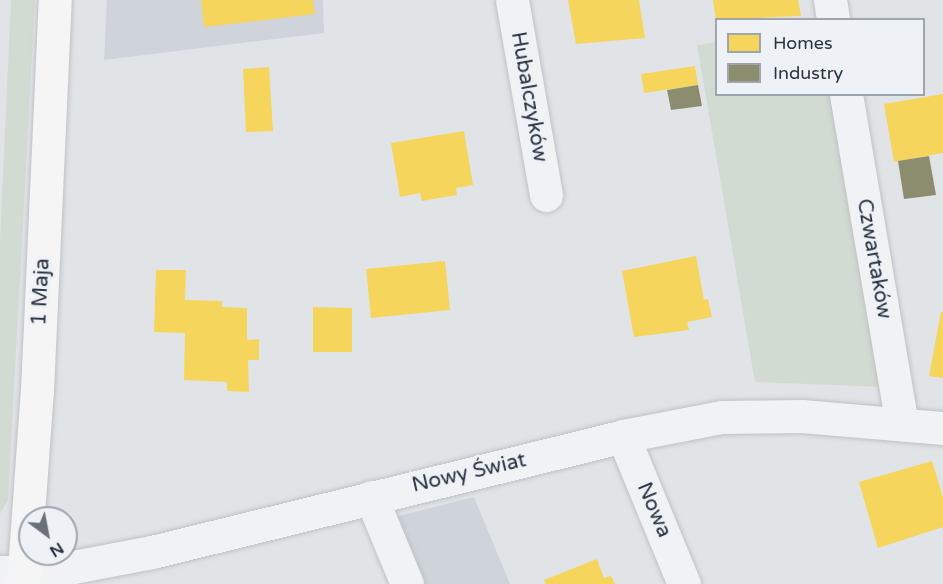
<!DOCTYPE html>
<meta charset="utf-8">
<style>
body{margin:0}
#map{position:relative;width:943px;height:584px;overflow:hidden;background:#e1e4e7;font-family:"Varela Round",sans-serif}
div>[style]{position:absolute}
.built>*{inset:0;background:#cfd3da}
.green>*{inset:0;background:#d2dbd2}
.homes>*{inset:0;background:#f6d55c}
.industry>*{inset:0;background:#8c8c6e}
.roads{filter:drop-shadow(0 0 2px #bfc2c5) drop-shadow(0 0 2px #bfc2c5)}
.minor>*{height:33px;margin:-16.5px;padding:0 16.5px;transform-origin:16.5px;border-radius:16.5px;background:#f1f2f3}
.major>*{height:33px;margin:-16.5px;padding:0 16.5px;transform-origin:16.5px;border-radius:16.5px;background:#f5f5f6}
span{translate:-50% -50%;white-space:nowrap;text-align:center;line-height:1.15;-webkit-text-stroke:6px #eef2f6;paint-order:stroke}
.street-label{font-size:21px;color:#283240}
.legend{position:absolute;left:715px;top:18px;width:210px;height:78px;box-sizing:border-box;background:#eef2f6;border:2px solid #9fa5ad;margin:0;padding:8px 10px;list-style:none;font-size:18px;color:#283240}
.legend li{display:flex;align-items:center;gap:12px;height:30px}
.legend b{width:30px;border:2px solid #9fa5ad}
.north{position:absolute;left:18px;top:506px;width:60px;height:60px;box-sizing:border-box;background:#eef2f6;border:2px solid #9fa5ad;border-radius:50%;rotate:148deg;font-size:16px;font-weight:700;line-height:24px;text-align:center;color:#283240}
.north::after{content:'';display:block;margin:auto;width:21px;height:27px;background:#69707a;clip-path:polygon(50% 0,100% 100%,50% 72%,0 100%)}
</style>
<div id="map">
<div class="built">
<i style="clip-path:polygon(107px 0,323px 0,324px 33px,104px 60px)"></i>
<i style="clip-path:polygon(474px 497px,510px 584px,422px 584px,395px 517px)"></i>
</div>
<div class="green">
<i style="clip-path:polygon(11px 0,35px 0,8px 500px,0 514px,0 239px)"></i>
<i style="clip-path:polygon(716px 42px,716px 94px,830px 95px,882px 387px,755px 382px,697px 45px)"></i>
</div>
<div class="homes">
<i style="clip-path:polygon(201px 0,313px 0,315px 14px,204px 27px)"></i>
<i style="clip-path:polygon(568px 0,639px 0,645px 38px,576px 44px)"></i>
<i style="clip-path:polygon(713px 0,798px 0,801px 16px,716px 20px)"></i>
<i style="clip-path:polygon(695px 66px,698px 85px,644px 93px,641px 74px)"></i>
<i style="clip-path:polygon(269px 67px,273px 131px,246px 132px,243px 69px)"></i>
<i style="clip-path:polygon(943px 94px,943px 153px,894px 162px,884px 104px)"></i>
<i style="clip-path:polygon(464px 131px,473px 185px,456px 188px,457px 195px,422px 201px,420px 193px,400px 197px,391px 143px)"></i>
<i style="clip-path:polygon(696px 256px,704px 300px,708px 299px,712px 317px,687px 322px,689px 330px,634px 337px,622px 271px)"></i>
<i style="clip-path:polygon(445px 261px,450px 310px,371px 318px,366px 269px)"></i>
<i style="clip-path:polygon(156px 270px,186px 270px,185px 300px,222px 301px,222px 307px,247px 308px,247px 340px,259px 339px,259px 360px,248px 360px,249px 392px,227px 391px,227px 382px,184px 380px,185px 333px,154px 332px)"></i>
<i style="clip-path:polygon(313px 307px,352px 308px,352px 352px,313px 352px)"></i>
<i style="clip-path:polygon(941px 312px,943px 312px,943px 378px,929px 376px)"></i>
<i style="clip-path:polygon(932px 461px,943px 497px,943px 527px,878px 548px,859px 482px)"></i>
<i style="clip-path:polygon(597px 559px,604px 578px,611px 576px,615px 584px,546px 584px,544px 580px)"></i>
</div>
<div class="industry">
<i style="clip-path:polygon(698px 85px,702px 106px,671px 110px,667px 90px)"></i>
<i style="clip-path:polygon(929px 156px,936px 195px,904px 199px,898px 161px)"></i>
</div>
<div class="roads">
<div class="minor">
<i style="left:512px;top:0;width:198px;rotate:80.1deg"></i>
<i style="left:830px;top:0;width:20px;rotate:81deg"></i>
<i style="left:846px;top:94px;width:335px;rotate:80.4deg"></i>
<i style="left:623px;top:436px;width:160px;rotate:67.6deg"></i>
<i style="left:371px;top:497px;width:94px;rotate:67.5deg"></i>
<i style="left:0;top:572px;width:47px"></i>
<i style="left:47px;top:572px;width:107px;rotate:-10.8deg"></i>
<i style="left:152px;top:552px;width:485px;rotate:-13.8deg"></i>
<i style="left:623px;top:436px;width:101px;rotate:-10.9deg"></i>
<i style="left:722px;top:417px;width:80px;rotate:-0.7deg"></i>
<i style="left:802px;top:416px;width:142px;rotate:4.9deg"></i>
</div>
<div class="major">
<i style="left:23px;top:584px;width:194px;rotate:-85.9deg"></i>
<i style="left:37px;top:391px;width:391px;rotate:-87.4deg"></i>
</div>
</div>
<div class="street-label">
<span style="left:529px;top:97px;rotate:80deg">Hubalczyków</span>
<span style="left:874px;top:259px;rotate:80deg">Czwartaków</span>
<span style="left:41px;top:292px;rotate:-87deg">1 Maja</span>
<span style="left:469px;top:473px;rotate:-13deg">Nowy Świat</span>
<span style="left:654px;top:510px;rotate:67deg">Nowa</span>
</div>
<ul class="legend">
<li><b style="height:16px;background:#f6d55c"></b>Homes</li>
<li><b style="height:16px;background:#8c8c6e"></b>Industry</li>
</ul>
<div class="north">N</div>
</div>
